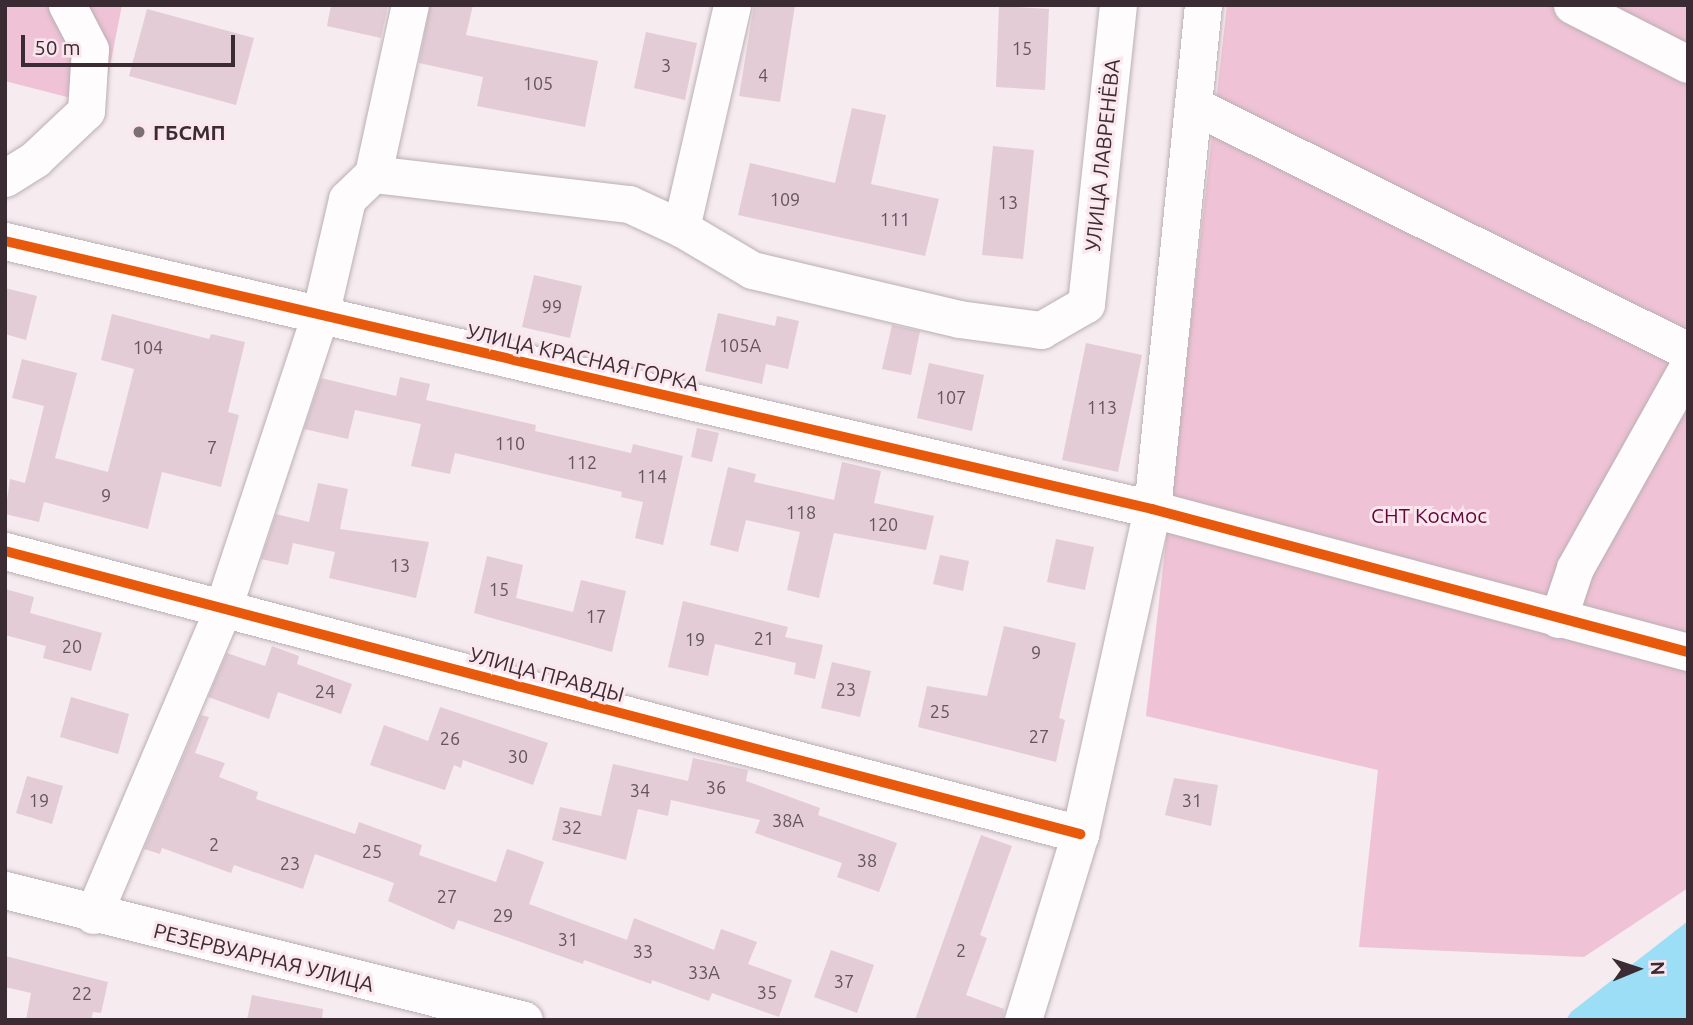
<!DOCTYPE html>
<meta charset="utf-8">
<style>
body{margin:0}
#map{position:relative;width:1693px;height:1025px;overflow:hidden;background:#f6ebef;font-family:Ubuntu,sans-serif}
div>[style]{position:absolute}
.green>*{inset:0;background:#efc2d5}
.water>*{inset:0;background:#9cdef6}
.building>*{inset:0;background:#e3ccd6}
.roads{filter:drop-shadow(0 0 2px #baafb3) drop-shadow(0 0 2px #baafb3)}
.minor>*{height:37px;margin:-18.5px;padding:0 18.5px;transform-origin:18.5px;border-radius:18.5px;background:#fefcfd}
.cycleway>*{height:10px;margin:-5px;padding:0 5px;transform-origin:5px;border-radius:5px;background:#e8590c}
.dots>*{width:19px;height:19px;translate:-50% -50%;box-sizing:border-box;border:4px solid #fbe6ee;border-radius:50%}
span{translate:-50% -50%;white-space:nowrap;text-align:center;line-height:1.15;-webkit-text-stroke:6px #fbe6ee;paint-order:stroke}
.number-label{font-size:18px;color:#64545b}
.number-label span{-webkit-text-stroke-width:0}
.poi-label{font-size:21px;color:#3a2c32;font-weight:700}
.left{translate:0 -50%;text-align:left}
.street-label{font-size:21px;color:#3a2c32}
.park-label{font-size:21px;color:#61083b}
.frame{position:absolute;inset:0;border:7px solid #3a2c32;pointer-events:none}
.north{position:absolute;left:1602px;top:934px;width:70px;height:70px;-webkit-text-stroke:5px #fbe6ee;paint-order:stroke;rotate:88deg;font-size:19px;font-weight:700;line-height:28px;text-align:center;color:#3a2c32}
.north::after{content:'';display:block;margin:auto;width:24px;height:32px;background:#3a2c32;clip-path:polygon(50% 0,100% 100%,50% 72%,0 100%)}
.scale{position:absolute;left:21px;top:35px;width:214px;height:32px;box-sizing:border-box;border:4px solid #3a2c32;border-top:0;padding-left:9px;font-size:21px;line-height:24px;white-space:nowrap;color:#3a2c32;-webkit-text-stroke:5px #fbe6ee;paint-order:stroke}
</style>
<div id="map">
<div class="green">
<i style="clip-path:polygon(5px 5px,122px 5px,102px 106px,5px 81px)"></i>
<i style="clip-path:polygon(1227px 5px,1688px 5px,1688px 888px,1584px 957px,1359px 947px,1378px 770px,1146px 716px)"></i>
</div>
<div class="water">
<i style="clip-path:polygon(1688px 921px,1688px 1020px,1566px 1020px,1571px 1012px)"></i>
</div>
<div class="building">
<i style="clip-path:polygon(331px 5px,388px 5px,381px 38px,327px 26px)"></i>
<i style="clip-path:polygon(430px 5px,473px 5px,466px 35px,598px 61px,585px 127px,477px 106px,483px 77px,419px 63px)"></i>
<i style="clip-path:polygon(754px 5px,795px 5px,780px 102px,739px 96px)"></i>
<i style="clip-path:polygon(999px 6px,1049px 9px,1045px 90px,996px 87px)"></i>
<i style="clip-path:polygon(147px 9px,254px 38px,236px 105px,129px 76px)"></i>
<i style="clip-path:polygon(646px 32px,697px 43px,685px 100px,634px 88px)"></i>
<i style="clip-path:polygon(852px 108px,886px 115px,871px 184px,939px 199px,925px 256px,738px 215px,750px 163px,835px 183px)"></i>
<i style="clip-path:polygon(993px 146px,1034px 150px,1023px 259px,982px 255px)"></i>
<i style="clip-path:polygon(534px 275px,582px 286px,570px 338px,522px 327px)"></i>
<i style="clip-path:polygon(5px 288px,37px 296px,26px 340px,5px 334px)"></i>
<i style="clip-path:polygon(718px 313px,775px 326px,777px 316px,799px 321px,788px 369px,766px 364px,762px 384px,705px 371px)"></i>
<i style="clip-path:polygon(112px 314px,209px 339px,211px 334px,245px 342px,228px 412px,239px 415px,221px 487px,162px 472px,148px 529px,44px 502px,39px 522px,5px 514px,10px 479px,25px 483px,44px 406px,12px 398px,22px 359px,77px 373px,55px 458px,108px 472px,134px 369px,101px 360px)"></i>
<i style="clip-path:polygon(892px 325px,920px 331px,911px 375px,882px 369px)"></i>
<i style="clip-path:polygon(1086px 343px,1142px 355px,1118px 472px,1062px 460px)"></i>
<i style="clip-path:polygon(929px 363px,984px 375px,972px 431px,917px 418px)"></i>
<i style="clip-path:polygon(400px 377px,430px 384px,426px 400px,536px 425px,535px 431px,631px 453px,633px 444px,683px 456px,663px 545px,635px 538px,643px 502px,621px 497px,622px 492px,455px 453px,450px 474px,411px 466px,421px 424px,355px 410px,348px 439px,304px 429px,321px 378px,396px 396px)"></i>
<i style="clip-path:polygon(697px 428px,719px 433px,712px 462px,691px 457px)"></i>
<i style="clip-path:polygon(842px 462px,881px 471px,874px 503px,934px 516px,926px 550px,834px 533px,819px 598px,787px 590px,800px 532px,746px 520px,738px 552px,710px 545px,728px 467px,756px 474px,754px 482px,834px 500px)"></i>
<i style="clip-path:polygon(318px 483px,348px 489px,340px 529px,429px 542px,416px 598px,329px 578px,335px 552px,293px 543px,288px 565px,261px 559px,276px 514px,309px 522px)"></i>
<i style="clip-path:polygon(1056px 539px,1094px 547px,1085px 590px,1047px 582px)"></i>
<i style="clip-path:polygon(940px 555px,969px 561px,963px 591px,933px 584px)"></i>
<i style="clip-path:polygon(487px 556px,523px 565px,516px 598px,573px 612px,581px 580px,626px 591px,612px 652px,474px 613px)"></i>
<i style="clip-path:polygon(5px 589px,34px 597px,30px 613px,102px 633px,91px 671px,43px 658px,46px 646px,5px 635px)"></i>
<i style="clip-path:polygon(683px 601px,788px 627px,785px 637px,823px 645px,815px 679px,794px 674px,796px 663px,715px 644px,708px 676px,668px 667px)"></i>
<i style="clip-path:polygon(1004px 626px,1076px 643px,1059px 718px,1065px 720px,1056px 762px,918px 727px,927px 686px,987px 696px)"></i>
<i style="clip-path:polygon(272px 646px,299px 656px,297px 664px,352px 684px,341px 714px,278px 692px,269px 719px,208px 697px,227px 653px,265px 666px)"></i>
<i style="clip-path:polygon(832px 662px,871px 671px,860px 717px,821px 708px)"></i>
<i style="clip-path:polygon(71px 697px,129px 714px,118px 754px,60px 737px)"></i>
<i style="clip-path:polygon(440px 707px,548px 743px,533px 785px,463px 760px,461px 768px,454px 765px,445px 790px,370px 765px,384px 725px,428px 741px)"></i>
<i style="clip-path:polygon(201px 715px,209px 717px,195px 753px,225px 763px,219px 777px,258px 792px,256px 799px,355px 834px,359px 822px,422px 845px,419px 855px,496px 882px,507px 849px,544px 862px,529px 904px,627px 940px,634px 918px,714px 950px,721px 929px,757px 942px,748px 964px,792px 980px,779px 1017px,712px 993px,709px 1001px,652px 980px,651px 984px,584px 960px,583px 964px,458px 920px,454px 930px,388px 901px,394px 883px,315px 854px,303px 889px,234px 865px,231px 873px,162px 848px,160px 854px,144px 849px)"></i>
<i style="clip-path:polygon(693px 758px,748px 770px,746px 781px,820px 808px,818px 815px,897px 843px,879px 892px,837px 877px,842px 863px,755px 833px,760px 820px,671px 800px,668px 816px,638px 809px,626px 860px,552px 840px,560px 807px,601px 816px,613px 764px,688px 781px)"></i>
<i style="clip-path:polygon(27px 776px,63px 786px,52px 824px,16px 813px)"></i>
<i style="clip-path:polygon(1174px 778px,1218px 785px,1211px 826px,1165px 815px)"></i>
<i style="clip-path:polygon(981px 835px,1012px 846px,980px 935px,987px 938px,966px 995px,1004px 1009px,1003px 1020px,915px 1020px)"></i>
<i style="clip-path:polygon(831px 950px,874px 965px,857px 1013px,814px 997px)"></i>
<i style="clip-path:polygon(5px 956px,108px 982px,101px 1013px,93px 1012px,91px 1020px,26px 1020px,31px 993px,5px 987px)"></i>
<i style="clip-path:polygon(252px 995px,323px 1009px,322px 1020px,247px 1020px)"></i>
</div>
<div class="roads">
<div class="minor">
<i style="left:1572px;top:5px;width:130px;rotate:27deg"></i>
<i style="left:1193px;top:105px;width:553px;rotate:26.43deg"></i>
<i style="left:373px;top:174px;width:258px;rotate:6.7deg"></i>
<i style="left:629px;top:204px;width:57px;rotate:24.8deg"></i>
<i style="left:681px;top:228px;width:82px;rotate:30.6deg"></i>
<i style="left:752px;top:270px;width:213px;rotate:13.3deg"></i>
<i style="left:959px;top:319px;width:83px;rotate:7.6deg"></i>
<i style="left:1041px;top:330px;width:52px;rotate:-30deg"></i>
<i style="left:1086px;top:304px;width:301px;rotate:-83.9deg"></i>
<i style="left:5px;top:178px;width:36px;rotate:-32deg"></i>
<i style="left:35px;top:159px;width:70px;rotate:-43.3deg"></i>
<i style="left:86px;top:111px;width:62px;rotate:-86.3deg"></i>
<i style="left:90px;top:49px;width:50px;rotate:-117.6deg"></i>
<i style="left:681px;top:228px;width:229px;rotate:-77.1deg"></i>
<i style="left:5px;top:241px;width:1178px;rotate:13.15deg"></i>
<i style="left:1152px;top:509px;width:555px;rotate:14.94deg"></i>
<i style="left:5px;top:551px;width:1112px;rotate:14.75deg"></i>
<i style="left:1558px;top:619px;width:54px;rotate:-71.6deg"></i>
<i style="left:1575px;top:568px;width:231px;rotate:-60.7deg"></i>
<i style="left:5px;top:890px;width:535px;rotate:14.06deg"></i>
<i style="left:93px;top:915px;width:333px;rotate:-67deg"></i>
<i style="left:223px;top:608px;width:313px;rotate:-71.7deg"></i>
<i style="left:321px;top:311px;width:115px;rotate:-76.9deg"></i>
<i style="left:347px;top:199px;width:36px;rotate:-44deg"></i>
<i style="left:373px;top:174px;width:173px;rotate:-77.7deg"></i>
<i style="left:1023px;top:1020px;width:195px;rotate:-73deg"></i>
<i style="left:1080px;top:834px;width:333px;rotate:-77.5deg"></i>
<i style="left:1152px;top:509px;width:507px;rotate:-84.22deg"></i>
</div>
</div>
<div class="cycleway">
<i style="left:5px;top:241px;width:1178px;rotate:13.15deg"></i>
<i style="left:1152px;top:509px;width:555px;rotate:14.94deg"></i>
<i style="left:5px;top:551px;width:1112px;rotate:14.75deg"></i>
</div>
<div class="dots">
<i style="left:139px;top:132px;background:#7c6f74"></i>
</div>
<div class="number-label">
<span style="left:1022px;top:48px">15</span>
<span style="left:666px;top:65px">3</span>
<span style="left:763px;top:75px">4</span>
<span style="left:538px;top:83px">105</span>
<span style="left:785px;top:199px">109</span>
<span style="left:1008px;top:202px">13</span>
<span style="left:895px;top:219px">111</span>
<span style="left:552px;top:306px">99</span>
<span style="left:740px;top:345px">105А</span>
<span style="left:148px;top:347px">104</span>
<span style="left:951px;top:397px">107</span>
<span style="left:1102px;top:407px">113</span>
<span style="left:510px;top:443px">110</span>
<span style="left:212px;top:447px">7</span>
<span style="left:582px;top:462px">112</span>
<span style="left:652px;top:476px">114</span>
<span style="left:106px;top:495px">9</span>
<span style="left:801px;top:512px">118</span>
<span style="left:883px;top:524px">120</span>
<span style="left:400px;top:565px">13</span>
<span style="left:499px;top:589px">15</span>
<span style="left:596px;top:616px">17</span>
<span style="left:764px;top:638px">21</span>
<span style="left:695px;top:639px">19</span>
<span style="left:72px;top:646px">20</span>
<span style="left:1036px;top:652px">9</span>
<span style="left:846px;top:689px">23</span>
<span style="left:325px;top:691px">24</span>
<span style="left:940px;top:711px">25</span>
<span style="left:1039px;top:736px">27</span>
<span style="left:450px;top:738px">26</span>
<span style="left:518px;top:756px">30</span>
<span style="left:716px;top:787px">36</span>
<span style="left:640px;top:790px">34</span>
<span style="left:39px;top:800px">19</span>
<span style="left:1192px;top:800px">31</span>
<span style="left:788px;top:820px">38А</span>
<span style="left:572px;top:827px">32</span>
<span style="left:214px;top:844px">2</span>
<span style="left:372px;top:851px">25</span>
<span style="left:867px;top:860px">38</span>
<span style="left:290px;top:863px">23</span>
<span style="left:447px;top:896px">27</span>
<span style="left:503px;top:915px">29</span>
<span style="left:568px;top:939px">31</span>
<span style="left:961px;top:950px">2</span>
<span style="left:643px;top:951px">33</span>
<span style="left:704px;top:972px">33А</span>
<span style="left:844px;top:981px">37</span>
<span style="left:767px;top:992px">35</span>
<span style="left:82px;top:993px">22</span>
</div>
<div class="poi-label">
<span class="left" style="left:153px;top:132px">ГБСМП</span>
</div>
<div class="street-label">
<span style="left:1102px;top:155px;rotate:-84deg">УЛИЦА ЛАВРЕНЁВА</span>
<span style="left:583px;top:357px;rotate:13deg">УЛИЦА КРАСНАЯ ГОРКА</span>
<span style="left:547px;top:674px;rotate:15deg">УЛИЦА ПРАВДЫ</span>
<span style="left:264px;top:957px;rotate:14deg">РЕЗЕРВУАРНАЯ УЛИЦА</span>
</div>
<div class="park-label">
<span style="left:1429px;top:515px">СНТ Космос</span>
</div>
<div class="frame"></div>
<div class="north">N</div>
<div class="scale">50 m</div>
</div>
